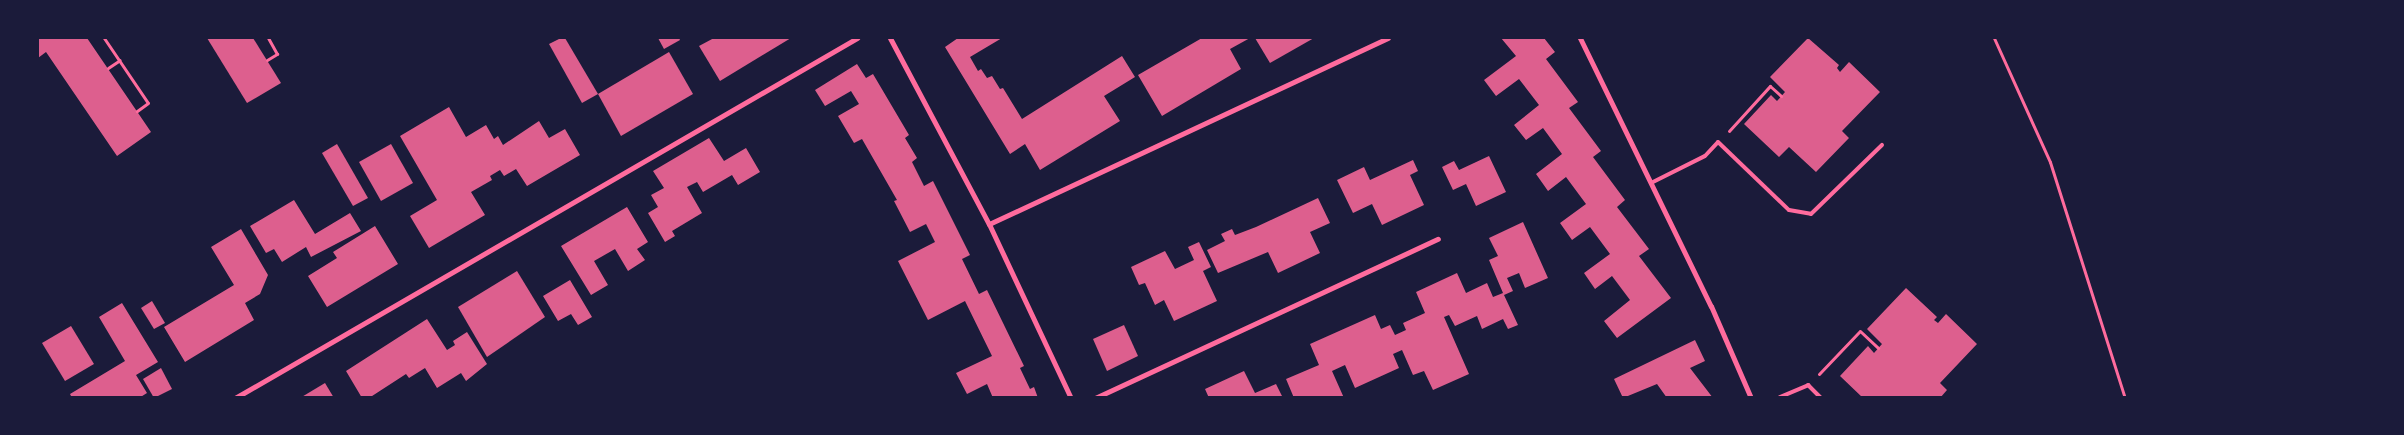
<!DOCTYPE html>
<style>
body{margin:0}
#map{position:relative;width:2404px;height:435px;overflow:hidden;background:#1b1b3a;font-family:Jost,sans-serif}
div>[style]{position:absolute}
.building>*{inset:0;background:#dd5f8e}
.path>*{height:3px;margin:-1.5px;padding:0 1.5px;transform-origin:1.5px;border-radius:1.5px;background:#ff6b9d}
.service>*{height:4px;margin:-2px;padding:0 2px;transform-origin:2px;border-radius:2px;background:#ff6b9d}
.minor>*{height:5px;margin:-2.5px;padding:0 2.5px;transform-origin:2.5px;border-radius:2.5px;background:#ff6b9d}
span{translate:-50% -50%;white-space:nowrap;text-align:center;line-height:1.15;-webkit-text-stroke:4px #1b1b3a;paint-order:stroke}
.frame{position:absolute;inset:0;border:39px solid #1b1b3a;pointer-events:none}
</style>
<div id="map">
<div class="building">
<i style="clip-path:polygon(38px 38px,87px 38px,151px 132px,117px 156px,46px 52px,38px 58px)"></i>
<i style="clip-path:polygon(207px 38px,253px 38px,281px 83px,247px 103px)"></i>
<i style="clip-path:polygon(561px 38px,565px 38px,598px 94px,582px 103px,549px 44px)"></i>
<i style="clip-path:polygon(658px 38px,679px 38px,680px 40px,664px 49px)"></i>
<i style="clip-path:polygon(714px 38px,791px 38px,720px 81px,699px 46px)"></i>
<i style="clip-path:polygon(958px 38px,1002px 38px,970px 57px,978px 71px,981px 69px,987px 78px,992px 76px,1000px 89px,1003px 88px,1022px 119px,1122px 56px,1135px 77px,1104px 96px,1120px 121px,1040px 170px,1025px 144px,1010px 154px,945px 47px)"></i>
<i style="clip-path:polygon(1202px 38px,1250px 38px,1230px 49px,1241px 69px,1162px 116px,1138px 75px)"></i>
<i style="clip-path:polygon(1255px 38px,1314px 38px,1270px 63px)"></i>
<i style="clip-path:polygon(1501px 38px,1544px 38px,1555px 52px,1546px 59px,1578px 102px,1569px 108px,1601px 151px,1593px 157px,1625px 200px,1617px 207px,1649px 249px,1639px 256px,1671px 298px,1617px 338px,1604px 321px,1630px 300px,1612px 276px,1595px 289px,1584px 273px,1610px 254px,1590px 227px,1572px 240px,1560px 223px,1586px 204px,1566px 177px,1548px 191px,1536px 174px,1562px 154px,1543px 128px,1526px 140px,1514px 125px,1539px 105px,1519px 79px,1496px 96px,1484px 80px,1516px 56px)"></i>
<i style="clip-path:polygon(1808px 38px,1839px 65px,1837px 68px,1840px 72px,1849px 62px,1880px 92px,1842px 131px,1849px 138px,1816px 172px,1789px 147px,1779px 157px,1744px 124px,1771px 95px,1777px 101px,1785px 92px,1770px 77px)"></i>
<i style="clip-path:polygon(669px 52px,693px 94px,621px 136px,598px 94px)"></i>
<i style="clip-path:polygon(857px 64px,866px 78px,873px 74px,909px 135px,905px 138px,917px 158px,912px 162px,924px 186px,933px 181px,970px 255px,962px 259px,979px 294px,987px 290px,1024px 366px,1020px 368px,1030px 389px,1034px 387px,1038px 398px,993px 398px,987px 384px,967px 394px,956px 373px,992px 356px,965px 301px,928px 320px,898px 261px,935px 242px,926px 224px,910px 232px,894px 201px,897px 200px,862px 139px,854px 143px,838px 116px,859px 104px,851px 91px,825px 106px,815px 90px)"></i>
<i style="clip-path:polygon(449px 107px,466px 137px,486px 125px,494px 139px,498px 136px,503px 145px,539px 121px,549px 138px,565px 129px,580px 155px,527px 186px,516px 169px,504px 176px,500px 170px,490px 176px,492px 180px,471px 192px,485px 215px,429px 248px,410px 216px,437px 200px,400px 136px)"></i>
<i style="clip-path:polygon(709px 138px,724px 161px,746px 148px,760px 172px,738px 185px,732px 175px,703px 192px,697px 182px,687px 187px,702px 213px,672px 231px,675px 236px,665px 242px,648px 213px,658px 207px,651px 195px,664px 188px,653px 171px)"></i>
<i style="clip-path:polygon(337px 144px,368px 198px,353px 206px,322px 153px)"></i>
<i style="clip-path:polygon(391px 144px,413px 183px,381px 201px,359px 162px)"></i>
<i style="clip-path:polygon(1489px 156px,1506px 192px,1476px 206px,1466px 184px,1453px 190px,1442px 167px,1454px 161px,1459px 170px)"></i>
<i style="clip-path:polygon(1413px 160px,1418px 171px,1410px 175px,1424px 205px,1382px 225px,1372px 204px,1353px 213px,1337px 180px,1364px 167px,1370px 180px)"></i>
<i style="clip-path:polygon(1318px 198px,1330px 223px,1310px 232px,1320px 253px,1278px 273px,1268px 252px,1218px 273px,1207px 250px,1225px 241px,1221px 234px,1232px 229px,1235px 235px,1256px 227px)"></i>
<i style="clip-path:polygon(294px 200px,315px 234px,350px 213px,361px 231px,311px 257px,306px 247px,282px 262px,274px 249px,266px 253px,250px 226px)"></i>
<i style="clip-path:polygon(627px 207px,648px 242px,637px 249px,645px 260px,628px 271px,615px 249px,594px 261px,608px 285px,591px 295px,561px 246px)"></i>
<i style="clip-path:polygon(1523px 222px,1548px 278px,1525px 288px,1519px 273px,1507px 278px,1513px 291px,1504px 295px,1518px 325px,1508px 329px,1503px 319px,1482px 329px,1477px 316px,1455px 326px,1449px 315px,1444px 317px,1469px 374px,1433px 390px,1424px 371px,1413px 375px,1402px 350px,1393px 354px,1399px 368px,1355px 388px,1345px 365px,1332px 371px,1344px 398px,1294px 398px,1286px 379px,1319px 365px,1310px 344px,1375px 315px,1381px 329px,1390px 325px,1395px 335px,1406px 330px,1403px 323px,1425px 313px,1416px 292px,1457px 273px,1466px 293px,1487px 283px,1493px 297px,1503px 293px,1489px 260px,1498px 256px,1489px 238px)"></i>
<i style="clip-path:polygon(375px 226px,398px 264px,327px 307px,308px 276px,337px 258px,333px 252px)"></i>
<i style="clip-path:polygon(241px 229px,268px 275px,260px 294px,245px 303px,254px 320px,185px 362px,164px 327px,234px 285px,211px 247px)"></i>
<i style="clip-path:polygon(1199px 242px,1211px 267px,1203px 271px,1217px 301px,1174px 321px,1164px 300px,1155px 305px,1145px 283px,1139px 285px,1131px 267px,1165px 251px,1175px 269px,1194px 260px,1188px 247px)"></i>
<i style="clip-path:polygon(517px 271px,545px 317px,487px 357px,458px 307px)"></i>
<i style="clip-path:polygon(570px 280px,592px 317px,578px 325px,571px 314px,558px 321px,543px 296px)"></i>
<i style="clip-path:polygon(1906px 288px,1937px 317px,1934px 320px,1938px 323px,1946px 314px,1977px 344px,1940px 383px,1947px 390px,1940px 398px,1863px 398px,1840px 376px,1868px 346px,1874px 353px,1882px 344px,1867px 329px)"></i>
<i style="clip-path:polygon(152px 301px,165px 323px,154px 329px,141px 308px)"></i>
<i style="clip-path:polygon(122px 303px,158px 362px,136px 375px,147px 393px,139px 398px,72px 398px,70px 394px,125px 361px,99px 317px)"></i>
<i style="clip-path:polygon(427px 319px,447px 350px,455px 345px,453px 341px,467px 332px,487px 364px,466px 381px,461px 373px,437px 388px,425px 368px,409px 378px,406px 374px,369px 398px,362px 398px,346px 371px)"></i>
<i style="clip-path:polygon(1124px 325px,1138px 356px,1107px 371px,1093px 339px)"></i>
<i style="clip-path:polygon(71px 326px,94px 364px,65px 381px,42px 343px)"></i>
<i style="clip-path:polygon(1695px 340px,1705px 361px,1690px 368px,1713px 398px,1667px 398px,1657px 384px,1623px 398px,1614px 379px)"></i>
<i style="clip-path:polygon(161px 368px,172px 389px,154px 398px,143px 379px)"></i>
<i style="clip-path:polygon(1244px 371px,1255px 393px,1276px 384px,1283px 398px,1209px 398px,1205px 389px)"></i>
<i style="clip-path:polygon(325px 383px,334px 398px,300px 398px)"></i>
</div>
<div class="path">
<i style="left:104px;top:38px;width:78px;rotate:55.9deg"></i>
<i style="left:148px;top:103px;width:14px;rotate:144deg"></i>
<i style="left:1994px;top:38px;width:136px;rotate:65.7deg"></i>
<i style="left:2050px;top:162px;width:248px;rotate:72.4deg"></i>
<i style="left:267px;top:60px;width:12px;rotate:-31deg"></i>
<i style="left:277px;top:54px;width:18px;rotate:-119deg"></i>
<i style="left:108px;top:68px;width:14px;rotate:-34deg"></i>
<i style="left:1729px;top:131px;width:61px;rotate:-47.7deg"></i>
<i style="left:1770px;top:86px;width:15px;rotate:42deg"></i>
<i style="left:1819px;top:374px;width:59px;rotate:-46.4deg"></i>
<i style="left:1860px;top:331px;width:25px;rotate:43deg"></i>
</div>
<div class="service">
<i style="left:1651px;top:183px;width:60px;rotate:-26.6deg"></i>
<i style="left:1705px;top:156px;width:19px;rotate:-47deg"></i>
<i style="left:1718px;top:142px;width:98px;rotate:43.8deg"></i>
<i style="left:1789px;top:210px;width:22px;rotate:10deg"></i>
<i style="left:1811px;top:214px;width:99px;rotate:-44.2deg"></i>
<i style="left:1778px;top:398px;width:33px;rotate:-23deg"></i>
<i style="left:1808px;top:385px;width:18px;rotate:45deg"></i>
</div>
<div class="minor">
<i style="left:890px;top:38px;width:211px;rotate:62deg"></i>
<i style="left:989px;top:224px;width:192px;rotate:64.8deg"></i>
<i style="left:1580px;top:38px;width:298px;rotate:64deg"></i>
<i style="left:1711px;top:306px;width:100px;rotate:66.5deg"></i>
<i style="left:989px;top:224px;width:440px;rotate:-25deg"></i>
<i style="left:235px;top:398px;width:719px;rotate:-30.06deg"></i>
<i style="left:1095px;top:398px;width:378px;rotate:-24.9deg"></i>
</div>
<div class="frame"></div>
</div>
